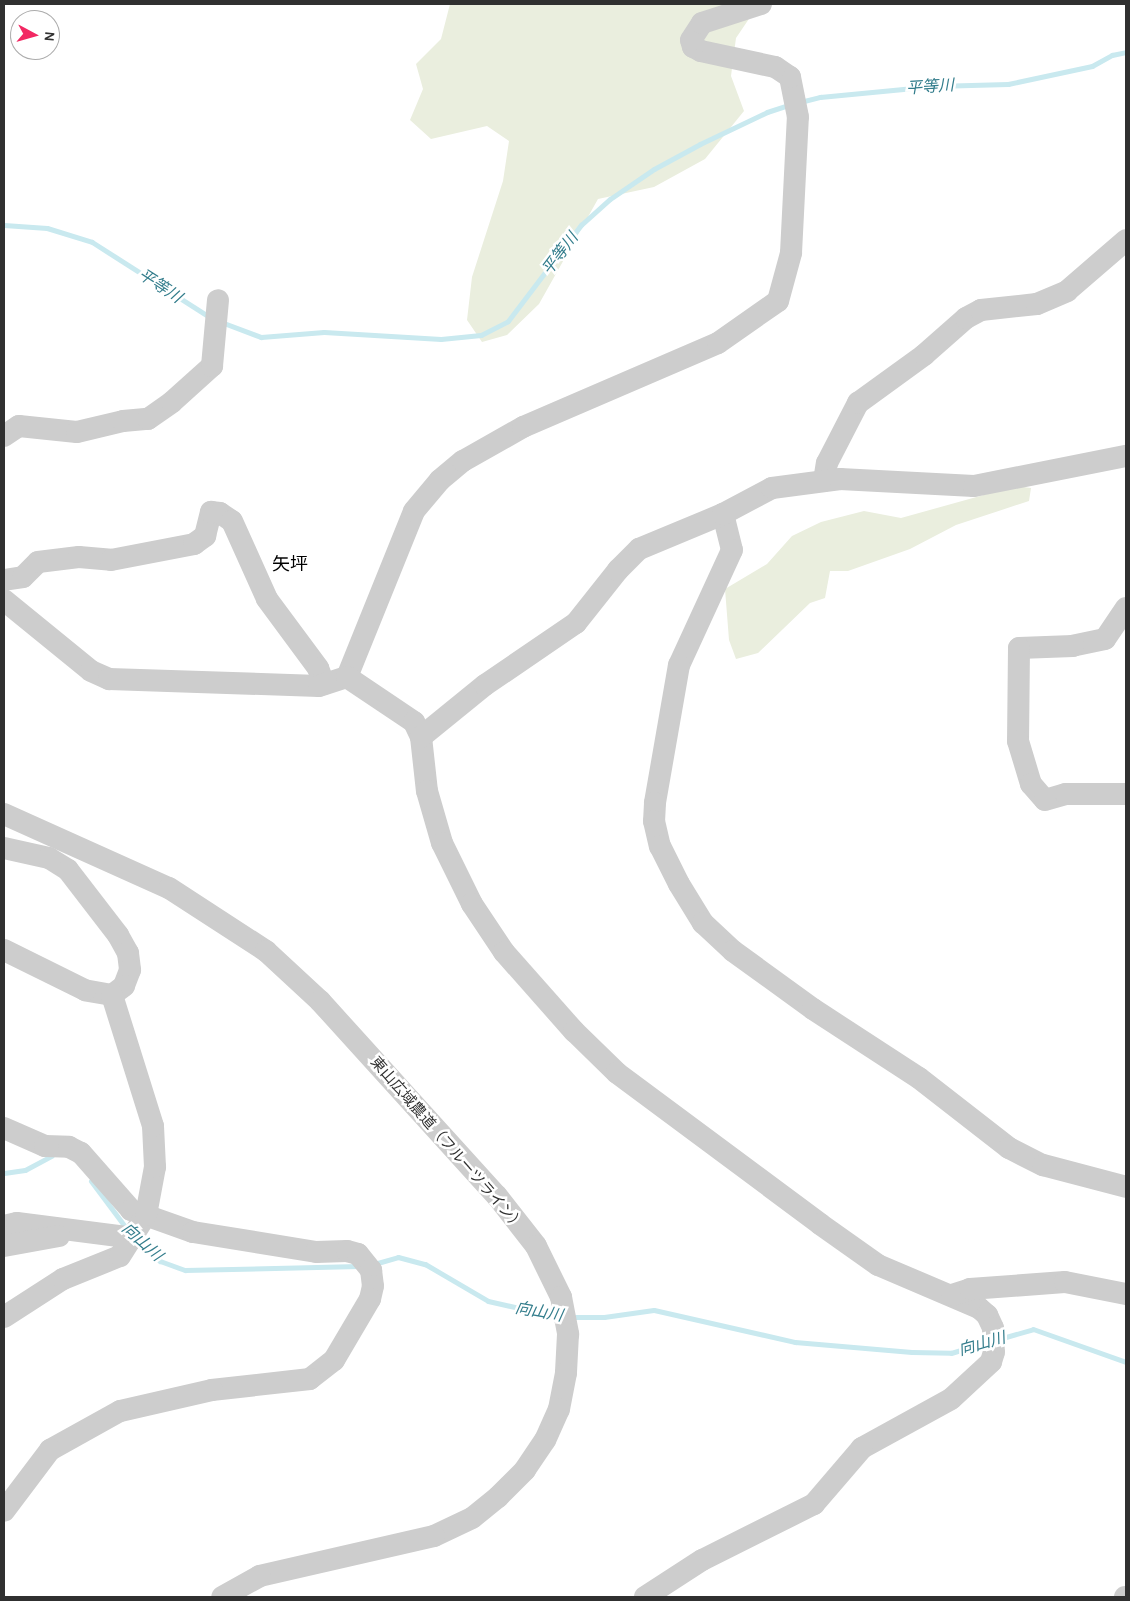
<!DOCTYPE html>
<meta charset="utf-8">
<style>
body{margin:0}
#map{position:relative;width:1130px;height:1601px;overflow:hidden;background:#fff;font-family:Karla,"Noto Sans JP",sans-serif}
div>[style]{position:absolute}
.green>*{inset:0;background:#eaeede}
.stream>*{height:5px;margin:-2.5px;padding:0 2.5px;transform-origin:2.5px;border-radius:2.5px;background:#c9e9ef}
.minor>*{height:22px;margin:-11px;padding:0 11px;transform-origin:11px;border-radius:11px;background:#cdcdcd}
span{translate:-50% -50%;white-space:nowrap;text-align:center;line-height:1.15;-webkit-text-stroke:5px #fff;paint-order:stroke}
.street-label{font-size:15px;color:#303030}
.water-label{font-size:16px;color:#337d8c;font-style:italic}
.quarter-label{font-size:18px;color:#000}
.frame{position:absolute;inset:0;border:5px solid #303030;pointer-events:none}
.north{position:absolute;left:10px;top:10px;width:50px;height:50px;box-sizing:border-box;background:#fff;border:1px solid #acacac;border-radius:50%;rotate:96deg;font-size:14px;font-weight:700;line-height:20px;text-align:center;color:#303030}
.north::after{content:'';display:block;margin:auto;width:18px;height:22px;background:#f22863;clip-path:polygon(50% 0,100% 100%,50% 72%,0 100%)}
</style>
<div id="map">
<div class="green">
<i style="clip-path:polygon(450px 4px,759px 4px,736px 38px,731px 76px,744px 111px,705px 159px,654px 187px,598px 199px,539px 304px,507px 335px,482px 342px,467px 320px,472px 277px,503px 181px,509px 141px,487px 126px,431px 139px,410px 120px,423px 89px,416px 64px,441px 39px)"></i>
<i style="clip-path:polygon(1016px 486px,1031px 488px,1029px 501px,956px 525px,910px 549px,848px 571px,830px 571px,825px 598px,810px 603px,758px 653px,736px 659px,729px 640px,725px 589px,767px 564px,792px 536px,821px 522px,864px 511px,901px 518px)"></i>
</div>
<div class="stream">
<i style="left:800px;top:102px;width:21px;rotate:-14deg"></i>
<i style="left:820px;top:97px;width:115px;rotate:-5.5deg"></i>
<i style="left:934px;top:86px;width:74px;rotate:-1.5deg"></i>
<i style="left:1008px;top:84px;width:86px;rotate:-12.1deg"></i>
<i style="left:1092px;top:66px;width:23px;rotate:-29deg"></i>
<i style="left:1112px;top:55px;width:14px;rotate:-12deg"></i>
<i style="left:4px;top:225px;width:43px;rotate:4deg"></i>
<i style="left:47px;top:228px;width:47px;rotate:17.3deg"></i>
<i style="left:92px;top:242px;width:141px;rotate:32.6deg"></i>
<i style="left:221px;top:322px;width:43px;rotate:20.6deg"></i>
<i style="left:261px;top:337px;width:63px;rotate:-4.5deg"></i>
<i style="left:324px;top:332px;width:117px;rotate:3.4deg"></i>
<i style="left:441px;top:339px;width:40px;rotate:-5.7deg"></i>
<i style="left:481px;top:335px;width:30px;rotate:-27deg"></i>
<i style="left:508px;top:321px;width:121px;rotate:-52.8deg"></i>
<i style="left:581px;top:225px;width:39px;rotate:-42deg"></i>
<i style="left:610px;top:199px;width:53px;rotate:-34.3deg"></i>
<i style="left:654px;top:169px;width:52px;rotate:-28.5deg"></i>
<i style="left:700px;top:144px;width:74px;rotate:-25.5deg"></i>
<i style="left:767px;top:112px;width:23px;rotate:-18deg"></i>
<i style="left:4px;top:1173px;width:21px;rotate:-8deg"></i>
<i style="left:25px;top:1170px;width:30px;rotate:-28deg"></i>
<i style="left:91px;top:1181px;width:59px;rotate:53.3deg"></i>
<i style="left:139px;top:1241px;width:29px;rotate:44deg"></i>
<i style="left:160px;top:1261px;width:27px;rotate:20deg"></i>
<i style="left:185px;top:1270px;width:174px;rotate:-1.3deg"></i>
<i style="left:374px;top:1264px;width:25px;rotate:-16deg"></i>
<i style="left:398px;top:1257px;width:28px;rotate:15deg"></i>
<i style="left:425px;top:1264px;width:73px;rotate:30.4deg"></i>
<i style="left:488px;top:1301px;width:73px;rotate:12.7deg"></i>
<i style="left:570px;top:1317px;width:34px"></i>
<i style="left:604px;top:1317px;width:50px;rotate:-8deg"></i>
<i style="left:654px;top:1310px;width:145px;rotate:12.8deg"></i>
<i style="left:795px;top:1342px;width:117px;rotate:4.9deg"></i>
<i style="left:912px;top:1352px;width:39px;rotate:1deg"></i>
<i style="left:951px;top:1353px;width:39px;rotate:-17deg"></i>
<i style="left:999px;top:1339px;width:35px;rotate:-16deg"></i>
<i style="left:1033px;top:1329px;width:99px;rotate:19.5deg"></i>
</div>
<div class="minor">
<i style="left:4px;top:436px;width:18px;rotate:-34deg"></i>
<i style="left:19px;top:426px;width:58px;rotate:5.9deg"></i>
<i style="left:77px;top:432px;width:47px;rotate:-13.4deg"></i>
<i style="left:123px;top:421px;width:25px;rotate:-5deg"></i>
<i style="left:148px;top:419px;width:29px;rotate:-35deg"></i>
<i style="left:172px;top:402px;width:54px;rotate:-42deg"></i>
<i style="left:212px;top:366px;width:66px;rotate:-84.8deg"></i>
<i style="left:824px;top:481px;width:18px;rotate:-81deg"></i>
<i style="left:827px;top:463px;width:68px;rotate:-62.7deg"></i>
<i style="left:858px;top:403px;width:82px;rotate:-36deg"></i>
<i style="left:924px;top:355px;width:56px;rotate:-41.4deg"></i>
<i style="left:966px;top:318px;width:17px;rotate:-28deg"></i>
<i style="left:981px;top:310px;width:56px;rotate:-6.1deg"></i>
<i style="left:1037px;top:304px;width:33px;rotate:-23deg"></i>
<i style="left:1067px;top:291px;width:78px;rotate:-40.8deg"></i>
<i style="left:723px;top:514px;width:37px;rotate:76deg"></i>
<i style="left:732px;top:550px;width:127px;rotate:114.7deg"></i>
<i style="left:679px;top:665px;width:140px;rotate:99.9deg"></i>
<i style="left:655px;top:803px;width:18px;rotate:93deg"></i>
<i style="left:654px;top:821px;width:26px;rotate:77deg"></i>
<i style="left:660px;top:846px;width:42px;rotate:63.4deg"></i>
<i style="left:679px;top:884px;width:46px;rotate:58.4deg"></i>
<i style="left:703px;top:923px;width:41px;rotate:43deg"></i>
<i style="left:733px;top:951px;width:99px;rotate:35.9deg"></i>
<i style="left:813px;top:1009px;width:126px;rotate:33.1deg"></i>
<i style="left:919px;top:1078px;width:114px;rotate:37.9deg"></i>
<i style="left:1009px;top:1148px;width:38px;rotate:27deg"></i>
<i style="left:1043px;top:1165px;width:86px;rotate:14.8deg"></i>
<i style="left:4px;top:580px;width:19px;rotate:-9deg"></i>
<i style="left:23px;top:577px;width:21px;rotate:-45deg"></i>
<i style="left:38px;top:562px;width:41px;rotate:-7deg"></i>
<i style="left:79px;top:557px;width:32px;rotate:5deg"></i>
<i style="left:111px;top:560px;width:85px;rotate:-10.9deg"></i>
<i style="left:194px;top:544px;width:14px;rotate:-36deg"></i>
<i style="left:205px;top:536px;width:25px;rotate:-76deg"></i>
<i style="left:211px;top:512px;width:9px;rotate:6deg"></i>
<i style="left:220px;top:513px;width:14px;rotate:34deg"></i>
<i style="left:232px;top:521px;width:85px;rotate:65.8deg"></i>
<i style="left:267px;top:599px;width:86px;rotate:53.5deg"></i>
<i style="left:318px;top:668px;width:17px;rotate:69deg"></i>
<i style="left:4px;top:600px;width:112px;rotate:39.2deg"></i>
<i style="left:91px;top:671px;width:20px;rotate:24deg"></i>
<i style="left:109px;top:679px;width:210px;rotate:1.9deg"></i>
<i style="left:319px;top:686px;width:29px;rotate:-18deg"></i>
<i style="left:347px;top:677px;width:179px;rotate:-68deg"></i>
<i style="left:414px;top:511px;width:40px;rotate:-50deg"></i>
<i style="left:440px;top:480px;width:30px;rotate:-40deg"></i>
<i style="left:463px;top:461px;width:69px;rotate:-29.5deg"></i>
<i style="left:523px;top:427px;width:212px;rotate:-23.3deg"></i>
<i style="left:718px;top:343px;width:73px;rotate:-35deg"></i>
<i style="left:778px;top:301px;width:50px;rotate:-74.8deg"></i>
<i style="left:791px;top:253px;width:136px;rotate:-87.1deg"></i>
<i style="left:798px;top:117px;width:41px;rotate:-101.3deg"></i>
<i style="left:790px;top:77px;width:18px;rotate:-146deg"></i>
<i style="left:775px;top:67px;width:76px;rotate:-167.8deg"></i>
<i style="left:701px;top:51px;width:9px;rotate:-153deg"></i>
<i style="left:693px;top:47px;width:7px;rotate:-106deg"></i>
<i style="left:691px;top:40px;width:20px;rotate:-57deg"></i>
<i style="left:702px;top:23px;width:62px;rotate:-17.9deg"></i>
<i style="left:1126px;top:608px;width:37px;rotate:124deg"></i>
<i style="left:1105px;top:639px;width:33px;rotate:168deg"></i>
<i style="left:1073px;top:646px;width:54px;rotate:177.9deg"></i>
<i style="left:1019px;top:648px;width:93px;rotate:90.6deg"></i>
<i style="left:1018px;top:741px;width:45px;rotate:73.2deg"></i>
<i style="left:1031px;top:784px;width:21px;rotate:49deg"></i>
<i style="left:1045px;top:800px;width:22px;rotate:-16deg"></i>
<i style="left:1066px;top:794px;width:60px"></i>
<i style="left:347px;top:677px;width:81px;rotate:33.9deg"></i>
<i style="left:414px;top:722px;width:17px;rotate:65deg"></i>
<i style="left:421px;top:737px;width:54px;rotate:83.7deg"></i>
<i style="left:427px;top:791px;width:54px;rotate:73.9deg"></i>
<i style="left:442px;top:843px;width:68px;rotate:63.8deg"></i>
<i style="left:472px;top:904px;width:58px;rotate:56.3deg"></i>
<i style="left:504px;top:952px;width:106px;rotate:48.5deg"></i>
<i style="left:574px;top:1031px;width:60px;rotate:44.3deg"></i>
<i style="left:617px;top:1073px;width:253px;rotate:36.6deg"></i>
<i style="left:820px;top:1224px;width:71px;rotate:35.3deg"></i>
<i style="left:878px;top:1265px;width:110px;rotate:23.1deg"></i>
<i style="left:979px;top:1308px;width:11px;rotate:41deg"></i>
<i style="left:987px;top:1315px;width:14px;rotate:65deg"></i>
<i style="left:993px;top:1328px;width:24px;rotate:88deg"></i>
<i style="left:994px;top:1352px;width:10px;rotate:107deg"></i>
<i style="left:991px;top:1362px;width:54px;rotate:137.2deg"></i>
<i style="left:951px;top:1399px;width:102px;rotate:151.2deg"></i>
<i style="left:862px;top:1448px;width:74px;rotate:130.6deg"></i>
<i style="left:814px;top:1504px;width:125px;rotate:153.4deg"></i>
<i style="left:702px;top:1560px;width:68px;rotate:147deg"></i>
<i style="left:421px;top:737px;width:82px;rotate:-39.1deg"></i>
<i style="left:485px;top:685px;width:110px;rotate:-34.3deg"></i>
<i style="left:576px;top:623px;width:68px;rotate:-51.6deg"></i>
<i style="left:618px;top:570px;width:30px;rotate:-45deg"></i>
<i style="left:639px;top:549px;width:91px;rotate:-22.6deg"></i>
<i style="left:723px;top:514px;width:55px;rotate:-28deg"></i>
<i style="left:772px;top:488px;width:69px;rotate:-7.5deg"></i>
<i style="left:840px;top:479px;width:134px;rotate:3deg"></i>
<i style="left:974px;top:486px;width:155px;rotate:-11.2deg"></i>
<i style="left:4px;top:814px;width:181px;rotate:24.2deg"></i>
<i style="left:169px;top:888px;width:116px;rotate:33deg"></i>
<i style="left:266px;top:951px;width:74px;rotate:42.8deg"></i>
<i style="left:320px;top:1001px;width:263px;rotate:47.8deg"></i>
<i style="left:497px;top:1196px;width:63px;rotate:52deg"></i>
<i style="left:536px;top:1246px;width:57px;rotate:63.9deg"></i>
<i style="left:561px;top:1297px;width:38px;rotate:79deg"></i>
<i style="left:568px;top:1334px;width:39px;rotate:93deg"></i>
<i style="left:566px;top:1373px;width:37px;rotate:101deg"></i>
<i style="left:559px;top:1409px;width:34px;rotate:114deg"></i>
<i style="left:545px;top:1440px;width:36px;rotate:124deg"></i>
<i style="left:525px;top:1470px;width:38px;rotate:135deg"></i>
<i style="left:498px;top:1497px;width:33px;rotate:141deg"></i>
<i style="left:472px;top:1518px;width:42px;rotate:154.7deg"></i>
<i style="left:434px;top:1536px;width:179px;rotate:167.1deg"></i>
<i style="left:260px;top:1576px;width:43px;rotate:151.1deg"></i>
<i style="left:4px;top:848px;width:46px;rotate:12.5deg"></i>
<i style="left:49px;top:858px;width:22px;rotate:32deg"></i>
<i style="left:68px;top:870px;width:82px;rotate:52.4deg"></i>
<i style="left:118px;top:935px;width:21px;rotate:61deg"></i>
<i style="left:128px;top:953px;width:17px;rotate:83deg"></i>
<i style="left:130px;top:970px;width:17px;rotate:111deg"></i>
<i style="left:124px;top:986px;width:15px;rotate:143deg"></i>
<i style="left:112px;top:995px;width:27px;rotate:-170deg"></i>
<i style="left:85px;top:990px;width:90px;rotate:-153.7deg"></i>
<i style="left:4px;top:1128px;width:45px;rotate:23.7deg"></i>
<i style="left:45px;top:1146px;width:24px;rotate:2deg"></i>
<i style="left:69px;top:1147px;width:13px;rotate:27deg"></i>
<i style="left:81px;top:1153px;width:76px;rotate:48.7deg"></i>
<i style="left:131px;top:1210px;width:66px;rotate:19.5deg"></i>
<i style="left:193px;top:1232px;width:125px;rotate:9.2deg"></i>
<i style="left:316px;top:1252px;width:31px;rotate:-2deg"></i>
<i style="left:347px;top:1251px;width:11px;rotate:15deg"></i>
<i style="left:358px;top:1254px;width:21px;rotate:51deg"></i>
<i style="left:371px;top:1270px;width:16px;rotate:83deg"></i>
<i style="left:373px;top:1286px;width:13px;rotate:103deg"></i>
<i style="left:370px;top:1299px;width:71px;rotate:120.5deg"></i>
<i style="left:334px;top:1360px;width:31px;rotate:142deg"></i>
<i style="left:310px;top:1379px;width:99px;rotate:173.6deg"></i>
<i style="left:212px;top:1390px;width:94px;rotate:167.1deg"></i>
<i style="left:120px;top:1411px;width:80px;rotate:150.9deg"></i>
<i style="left:50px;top:1450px;width:76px;rotate:127deg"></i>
<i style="left:4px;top:1226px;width:13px;rotate:-13deg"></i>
<i style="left:17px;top:1223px;width:118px;rotate:7.3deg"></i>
<i style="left:4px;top:1246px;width:56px;rotate:-10.3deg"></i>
<i style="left:952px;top:1295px;width:19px;rotate:-18deg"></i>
<i style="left:970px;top:1289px;width:95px;rotate:-4.2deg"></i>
<i style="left:1065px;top:1282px;width:62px;rotate:11.1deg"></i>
<i style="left:4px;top:1317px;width:70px;rotate:-32.8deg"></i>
<i style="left:63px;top:1279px;width:61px;rotate:-22deg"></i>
<i style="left:120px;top:1256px;width:49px;rotate:-57.6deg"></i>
<i style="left:146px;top:1215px;width:49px;rotate:-79.4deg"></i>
<i style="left:155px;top:1167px;width:41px;rotate:-92.8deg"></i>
<i style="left:153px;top:1126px;width:137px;rotate:-107.4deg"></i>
<i style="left:1125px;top:1597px;width:1px"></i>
</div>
<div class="street-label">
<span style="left:447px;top:1144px;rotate:49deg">東山広域農道（フルーツライン）</span>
</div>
<div class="water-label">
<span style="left:930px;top:87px;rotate:-4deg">平等川</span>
<span style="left:560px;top:254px;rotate:-53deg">平等川</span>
<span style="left:160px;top:286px;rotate:33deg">平等川</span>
<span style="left:142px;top:1242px;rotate:42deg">向山川</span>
<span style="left:539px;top:1312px;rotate:10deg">向山川</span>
<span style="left:982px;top:1344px;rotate:-16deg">向山川</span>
</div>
<div class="quarter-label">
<span style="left:290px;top:564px">矢坪</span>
</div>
<div class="frame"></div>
<div class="north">N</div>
</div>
